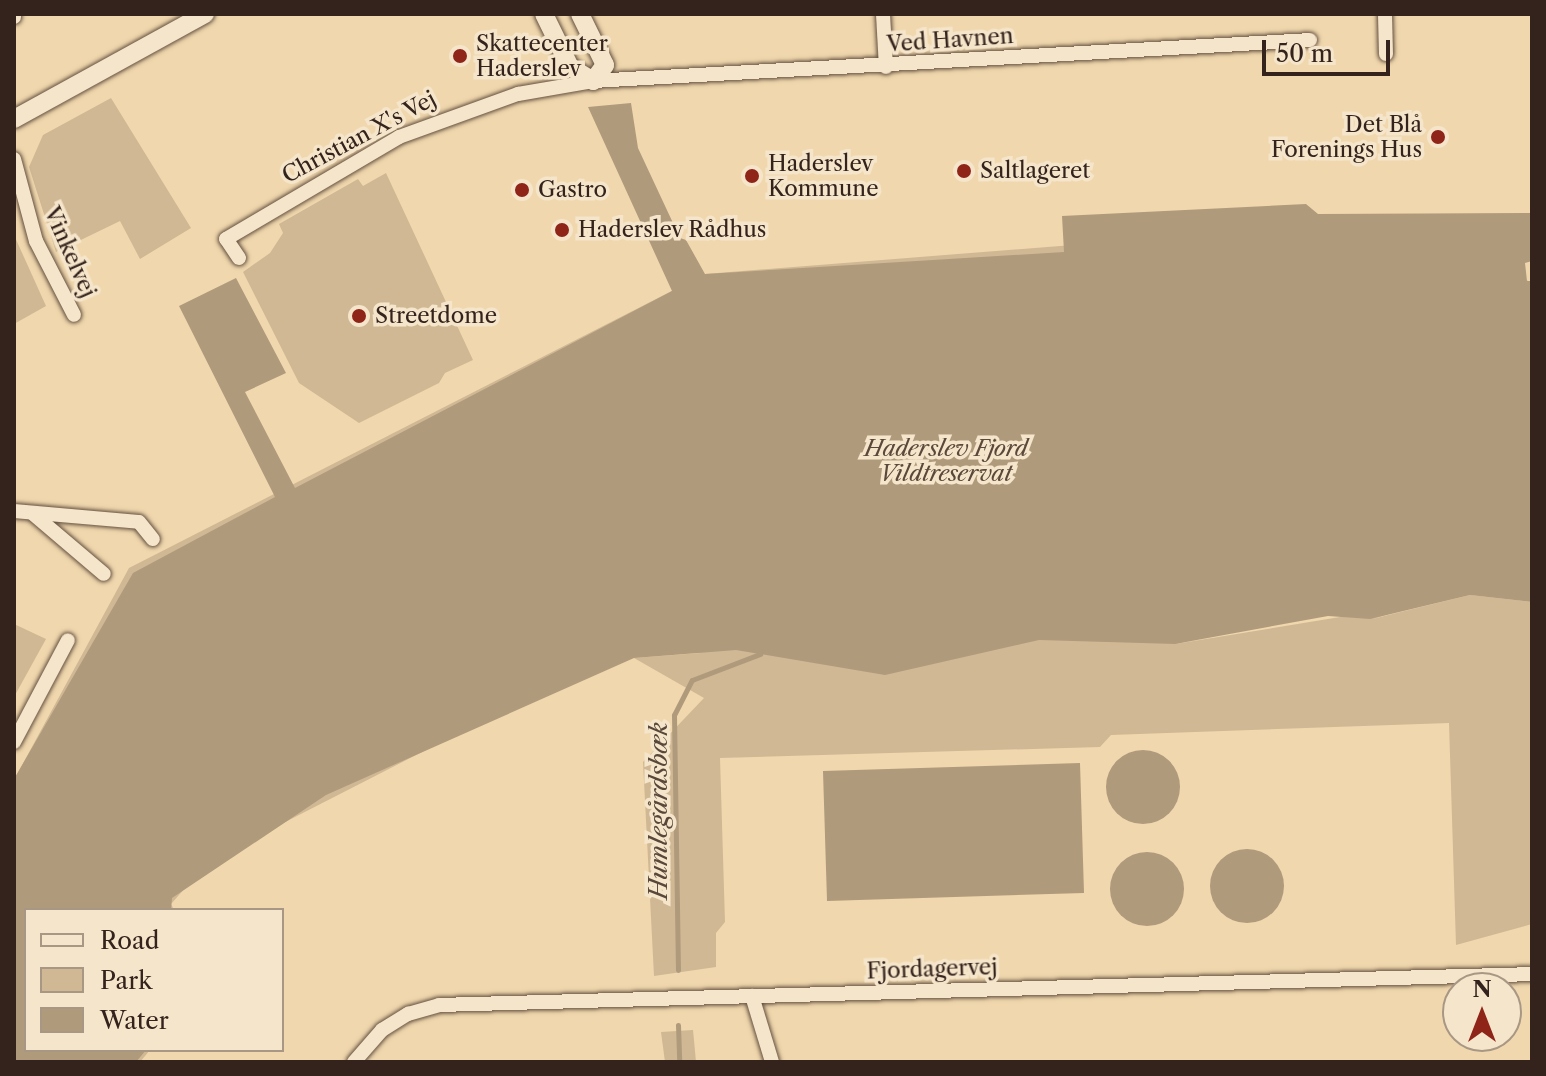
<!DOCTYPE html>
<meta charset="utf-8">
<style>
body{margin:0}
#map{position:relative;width:1546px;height:1076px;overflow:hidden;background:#f0d7ad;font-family:"Libre Caslon Text",serif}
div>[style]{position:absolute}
.green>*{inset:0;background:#d0b894}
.water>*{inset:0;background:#b09a7c}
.round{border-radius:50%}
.stream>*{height:5px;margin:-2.5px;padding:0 2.5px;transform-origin:2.5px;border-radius:2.5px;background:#b09a7c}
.roads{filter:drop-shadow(0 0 2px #635040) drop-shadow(0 0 2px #635040)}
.minor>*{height:14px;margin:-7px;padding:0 7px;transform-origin:7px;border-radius:7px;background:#f5e5ca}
.tertiary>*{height:18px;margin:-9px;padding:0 9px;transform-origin:9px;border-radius:9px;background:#f5e5ca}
.dots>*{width:22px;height:22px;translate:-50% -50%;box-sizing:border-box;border:4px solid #f5e5ca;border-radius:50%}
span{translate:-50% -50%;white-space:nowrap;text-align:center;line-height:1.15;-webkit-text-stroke:7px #f5e5ca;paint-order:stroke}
.street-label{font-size:22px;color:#34231c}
.poi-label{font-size:22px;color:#34231c}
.left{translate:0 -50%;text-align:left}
.right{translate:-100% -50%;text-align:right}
.park-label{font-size:22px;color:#5b483a;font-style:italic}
.water-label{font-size:24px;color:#594739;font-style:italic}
.frame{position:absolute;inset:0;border:16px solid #34231c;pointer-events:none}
.legend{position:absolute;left:24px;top:908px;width:260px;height:144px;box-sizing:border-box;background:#f5e5ca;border:2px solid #a89784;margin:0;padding:10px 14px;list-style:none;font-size:24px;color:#34231c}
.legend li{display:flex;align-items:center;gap:16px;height:40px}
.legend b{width:40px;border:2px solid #a89784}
.north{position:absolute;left:1442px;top:972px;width:80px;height:80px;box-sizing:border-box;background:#f5e5ca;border:2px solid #a89784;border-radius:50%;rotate:0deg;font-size:22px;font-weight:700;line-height:32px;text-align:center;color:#34231c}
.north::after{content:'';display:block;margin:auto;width:28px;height:36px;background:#8f2418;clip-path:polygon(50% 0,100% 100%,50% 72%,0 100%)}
.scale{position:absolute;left:1262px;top:40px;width:128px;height:36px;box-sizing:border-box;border:4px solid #34231c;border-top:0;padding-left:10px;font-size:24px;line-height:28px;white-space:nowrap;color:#34231c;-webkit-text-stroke:6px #f5e5ca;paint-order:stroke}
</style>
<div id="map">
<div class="green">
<i style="clip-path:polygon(111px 98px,191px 228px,140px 259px,120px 221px,56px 252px,29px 167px,43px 135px)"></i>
<i style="clip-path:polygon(386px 173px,473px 360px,445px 373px,439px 383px,359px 423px,299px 383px,243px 272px,270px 253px,283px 233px,279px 224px,358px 179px,363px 186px)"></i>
<i style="clip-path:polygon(evenodd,1413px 218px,1532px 283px,1456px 594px,1372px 619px,1470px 595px,1532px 602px,1532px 924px,1456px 945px,1449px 723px,1111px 735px,1100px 747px,720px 758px,725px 922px,716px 933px,716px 967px,654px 976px,643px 762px,704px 698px,634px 658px,700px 653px,637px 642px,209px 861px,171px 904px,174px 910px,26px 910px,26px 1050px,150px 1050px,140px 1062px,14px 1062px,14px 780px,129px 568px,705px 274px,1413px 218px,1336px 607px,1340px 617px,1175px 644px,1336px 607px)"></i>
<i style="clip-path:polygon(14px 235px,46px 306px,14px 324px)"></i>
<i style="clip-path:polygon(14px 624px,46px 639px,14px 697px)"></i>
<i style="clip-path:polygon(693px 1030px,696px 1062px,665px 1062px,661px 1032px)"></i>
</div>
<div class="water">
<i style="clip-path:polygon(631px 103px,638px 148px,680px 238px,686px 240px,705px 274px,1064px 252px,1062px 216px,1306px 204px,1318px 214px,1531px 213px,1532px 261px,1525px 263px,1527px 281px,1532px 281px,1532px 602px,1470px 595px,1370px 619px,1328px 616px,1175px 644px,1039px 640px,885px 675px,736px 650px,634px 658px,326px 795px,172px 898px,171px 910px,26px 910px,26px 1050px,146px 1050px,136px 1062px,14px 1062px,14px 779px,133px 573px,275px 497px,179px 306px,236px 278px,286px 373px,245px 392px,295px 488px,672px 291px,588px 107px)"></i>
<i class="round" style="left:1106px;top:750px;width:74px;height:74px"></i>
<i style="clip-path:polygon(1080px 763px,1084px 893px,827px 901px,823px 771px)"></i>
<i class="round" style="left:1210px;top:849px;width:74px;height:74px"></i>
<i class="round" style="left:1110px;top:852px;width:74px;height:74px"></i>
</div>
<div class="stream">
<i style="left:678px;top:970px;width:255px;rotate:-90.9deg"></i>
<i style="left:674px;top:715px;width:39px;rotate:-63deg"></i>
<i style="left:692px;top:680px;width:73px;rotate:-20.9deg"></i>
<i style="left:678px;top:1025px;width:37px;rotate:88deg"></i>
</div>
<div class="roads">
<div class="minor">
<i style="left:883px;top:14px;width:53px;rotate:86.8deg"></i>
<i style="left:1385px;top:14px;width:40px;rotate:88.6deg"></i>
<i style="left:14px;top:17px;width:3px;rotate:-90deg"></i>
<i style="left:14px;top:159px;width:85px;rotate:75deg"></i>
<i style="left:36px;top:241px;width:83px;rotate:62.8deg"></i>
<i style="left:239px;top:258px;width:23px;rotate:-124deg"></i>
<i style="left:226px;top:239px;width:201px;rotate:-30.5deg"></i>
<i style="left:399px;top:137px;width:127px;rotate:-19.9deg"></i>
<i style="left:518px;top:94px;width:76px;rotate:-9.8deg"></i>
<i style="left:593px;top:81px;width:718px;rotate:-3.27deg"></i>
<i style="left:14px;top:511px;width:125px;rotate:5deg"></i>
<i style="left:139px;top:522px;width:22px;rotate:51deg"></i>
<i style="left:32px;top:513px;width:94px;rotate:40.3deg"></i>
<i style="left:14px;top:742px;width:115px;rotate:-62.1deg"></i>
<i style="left:752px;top:996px;width:69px;rotate:73.1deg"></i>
<i style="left:354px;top:1062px;width:43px;rotate:-48.8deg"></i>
<i style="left:382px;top:1030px;width:31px;rotate:-32deg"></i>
<i style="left:408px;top:1014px;width:32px;rotate:-16deg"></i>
<i style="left:439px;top:1005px;width:1093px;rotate:-1.62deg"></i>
</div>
<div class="tertiary">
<i style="left:544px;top:14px;width:59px;rotate:63.9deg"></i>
<i style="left:570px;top:67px;width:27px;rotate:31deg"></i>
<i style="left:593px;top:81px;width:20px;rotate:-53deg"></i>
<i style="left:605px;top:65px;width:57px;rotate:-116.1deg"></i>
<i style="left:14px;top:119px;width:218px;rotate:-28.8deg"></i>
</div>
</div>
<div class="dots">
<i style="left:460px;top:56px;background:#8f2418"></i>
<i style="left:1438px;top:137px;background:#8f2418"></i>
<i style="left:964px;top:171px;background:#8f2418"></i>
<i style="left:752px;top:176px;background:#8f2418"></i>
<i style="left:522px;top:190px;background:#8f2418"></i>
<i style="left:562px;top:230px;background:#8f2418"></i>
<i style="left:359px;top:316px;background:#8f2418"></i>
</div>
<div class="street-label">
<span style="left:950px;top:40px;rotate:-4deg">Ved Havnen</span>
<span style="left:359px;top:137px;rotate:-28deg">Christian X's Vej</span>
<span style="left:70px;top:252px;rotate:66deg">Vinkelvej</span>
<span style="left:932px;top:969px;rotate:-2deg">Fjordagervej</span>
</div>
<div class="poi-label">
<span class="left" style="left:476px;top:56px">Skattecenter<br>Haderslev</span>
<span class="right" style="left:1422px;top:137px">Det Blå<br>Forenings Hus</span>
<span class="left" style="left:768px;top:176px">Haderslev<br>Kommune</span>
<span class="left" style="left:980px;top:171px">Saltlageret</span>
<span class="left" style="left:538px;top:190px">Gastro</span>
<span class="left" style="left:578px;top:230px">Haderslev Rådhus</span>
<span class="left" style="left:375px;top:316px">Streetdome</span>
</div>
<div class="park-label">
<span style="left:946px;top:461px">Haderslev Fjord<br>Vildtreservat</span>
</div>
<div class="water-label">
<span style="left:659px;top:811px;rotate:-90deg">Humlegårdsbæk</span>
</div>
<div class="frame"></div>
<ul class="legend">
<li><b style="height:10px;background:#f5e5ca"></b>Road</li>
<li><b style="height:22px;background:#d0b894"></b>Park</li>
<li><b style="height:22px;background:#b09a7c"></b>Water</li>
</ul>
<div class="north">N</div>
<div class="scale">50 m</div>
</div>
